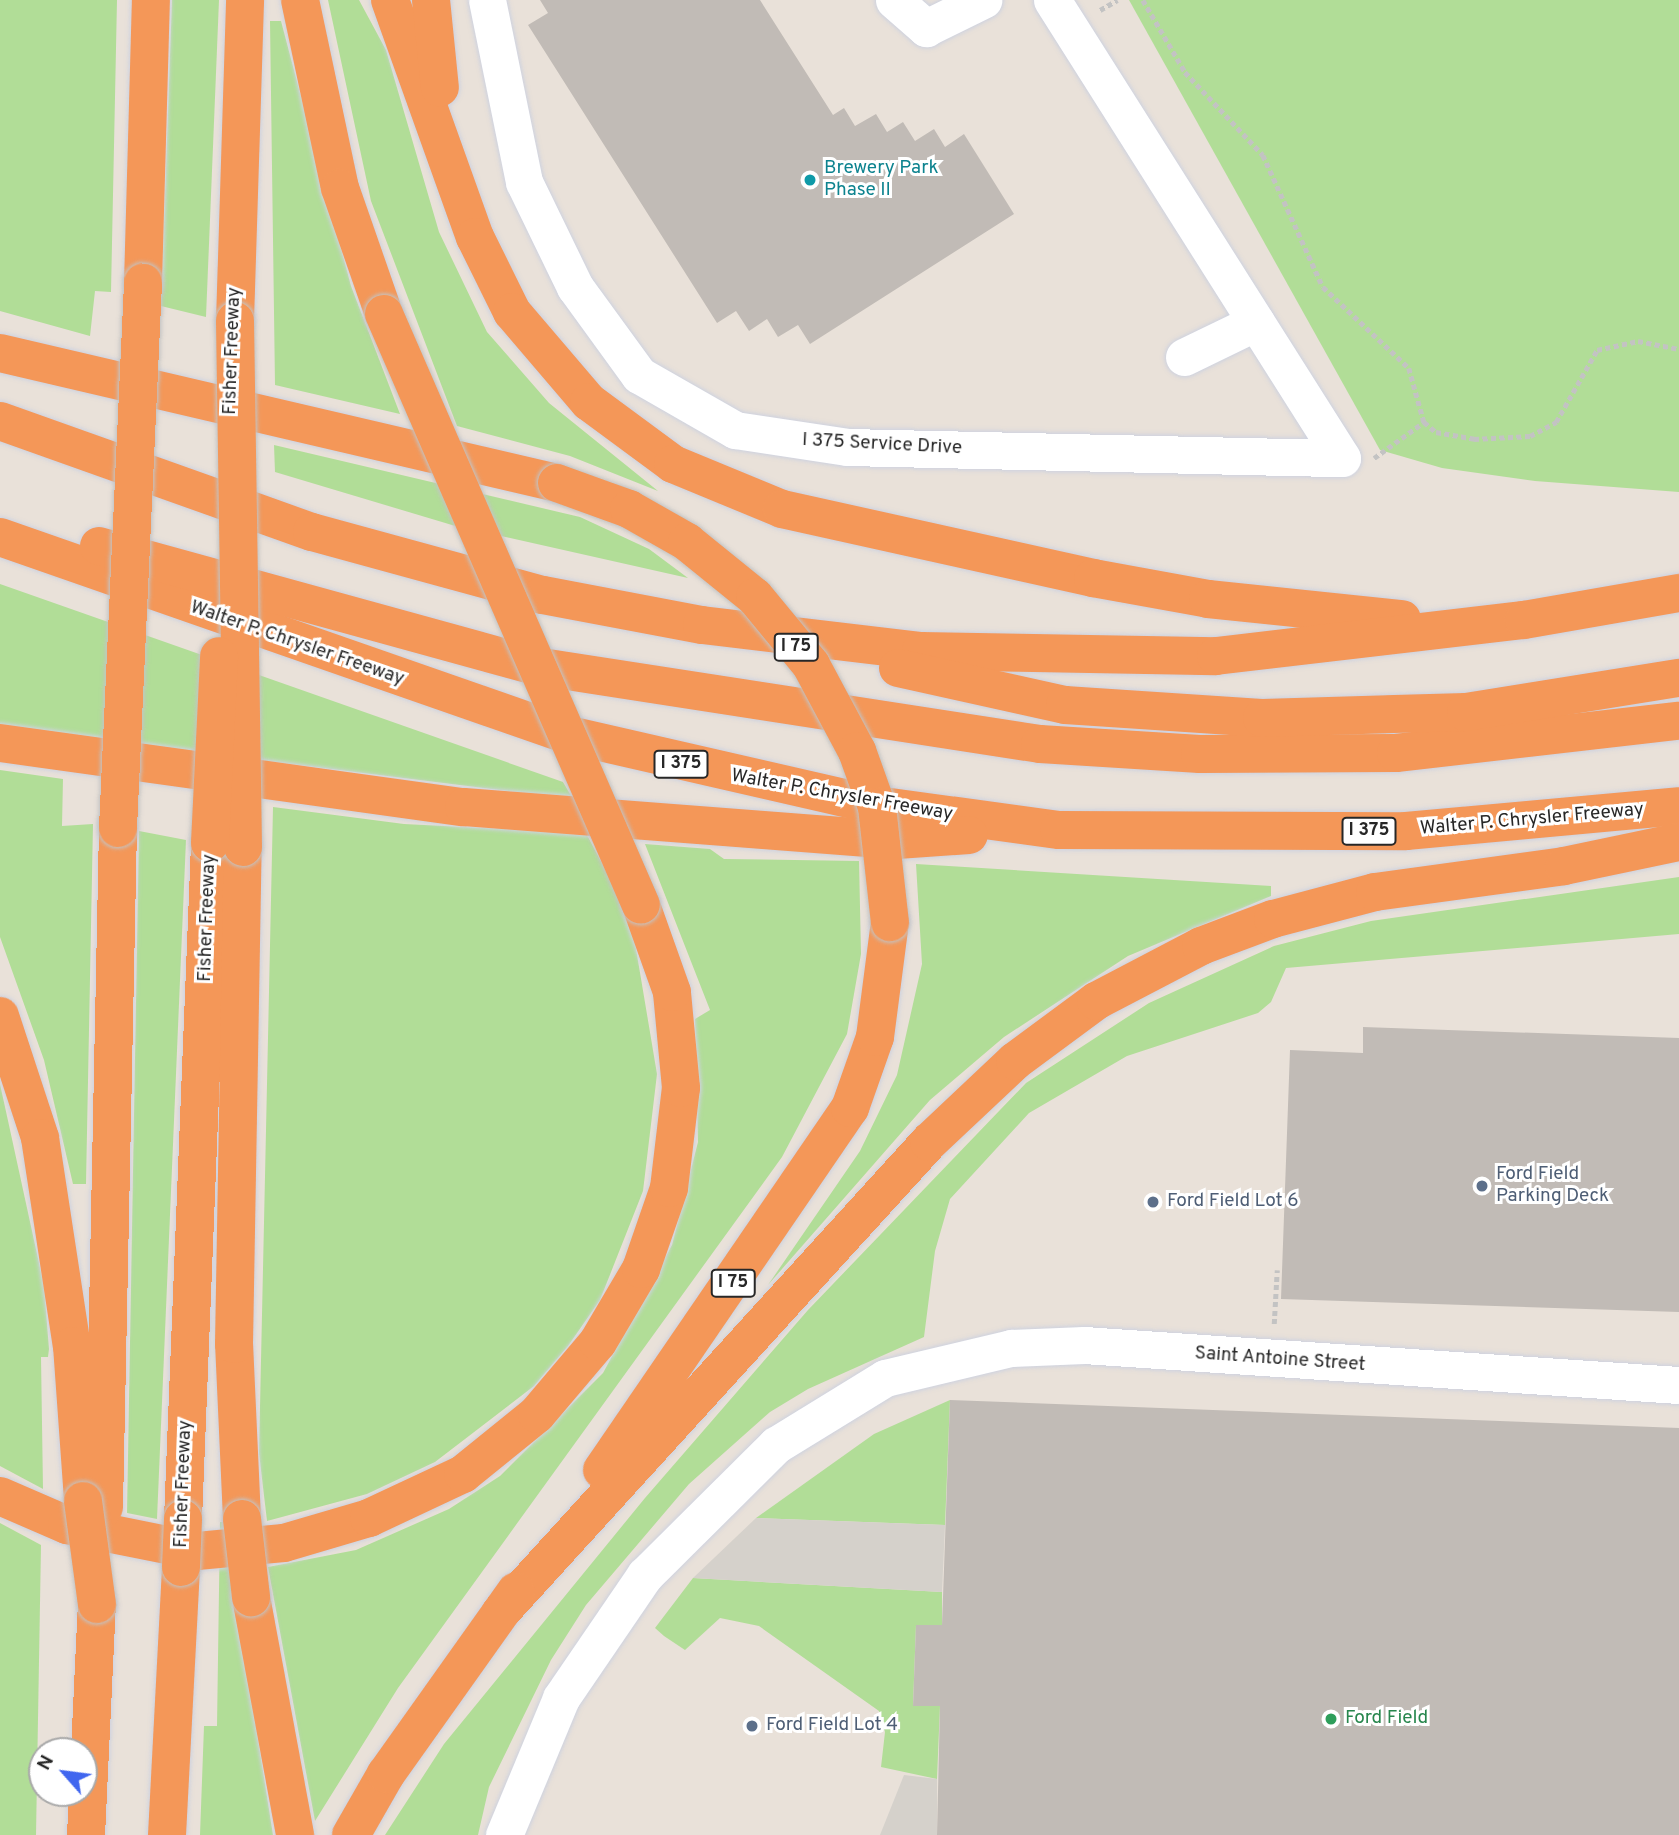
<!DOCTYPE html>
<style>
body{margin:0}
#map{position:relative;width:1679px;height:1835px;overflow:hidden;background:#e9e1d9;font-family:Overpass,sans-serif}
div>[style]{position:absolute}
.green>*{inset:0;background:#b1dd97}
.plaza>*{inset:0;background:#d5d1cb}
.building>*{inset:0;background:#c1bbb6}
.path>*{height:4.5px;margin-top:-2.25px;transform-origin:0;background:repeating-linear-gradient(90deg,#c3c3c3 0 5px,transparent 0 8.5px)}
.roads{filter:drop-shadow(0 0 2px #ced2df) drop-shadow(0 0 2px #ced2df)}
.minor>*{height:37px;margin:-18.5px;padding:0 18.5px;transform-origin:18.5px;border-radius:18.5px;background:#fff}
.highway>*{height:38px;margin:-19px;padding:0 19px;transform-origin:19px;border-radius:19px;background:#f49758}
.bridges{filter:drop-shadow(0 0 2px #c3c3c3) drop-shadow(0 0 2px #c3c3c3)}
.highway-bridge>*{height:38px;margin:-19px;padding:0 19px;transform-origin:19px;border-radius:19px;background:#f49758}
.dots>*{width:19px;height:19px;translate:-50% -50%;box-sizing:border-box;border:4px solid #fff;border-radius:50%}
span{translate:-50% -50%;white-space:nowrap;text-align:center;line-height:1.15;-webkit-text-stroke:6px #fff;paint-order:stroke}
.shield-label span{padding:2px 5px;background:#fff;border:2px solid;border-radius:5px;-webkit-text-stroke-width:0}
.shield-label{font-size:18px;color:#272727;font-weight:700}
.culture-label{font-size:19px;color:#0d838f}
.left{translate:0 -50%;text-align:left}
.street-label{font-size:19px;color:#272727}
.service-label{font-size:19px;color:#4e5e75}
.leisure-label{font-size:19px;color:#27864d}
.north{position:absolute;left:28px;top:1737px;width:70px;height:70px;box-sizing:border-box;background:#fff;border:2px solid #a9a9a9;border-radius:50%;rotate:298deg;font-size:19px;font-weight:700;line-height:28px;text-align:center;color:#272727}
.north::after{content:'';display:block;margin:auto;width:24px;height:32px;background:#4066ef;clip-path:polygon(50% 0,100% 100%,50% 72%,0 100%)}
</style>
<div id="map">
<div class="green">
<i style="clip-path:polygon(0 0,117px 0,111px 292px,95px 291px,90px 336px,0 311px)"></i>
<i style="clip-path:polygon(172px 0,219px 0,206px 317px,161px 306px)"></i>
<i style="clip-path:polygon(328px 0,359px 0,386px 50px,439px 232px,487px 332px,549px 403px,658px 491px,570px 456px,457px 426px,371px 201px)"></i>
<i style="clip-path:polygon(1129px 0,1679px 0,1679px 492px,1535px 481px,1442px 468px,1380px 450px)"></i>
<i style="clip-path:polygon(270px 21px,281px 21px,351px 286px,400px 414px,275px 385px)"></i>
<i style="clip-path:polygon(274px 445px,580px 517px,649px 549px,688px 578px,452px 525px,275px 472px)"></i>
<i style="clip-path:polygon(0 584px,563px 782px,573px 799px,0 728px)"></i>
<i style="clip-path:polygon(0 770px,63px 779px,62px 826px,93px 824px,86px 1184px,73px 1184px,44px 1060px,0 937px)"></i>
<i style="clip-path:polygon(273px 807px,404px 824px,586px 833px,631px 919px,657px 1074px,643px 1191px,600px 1300px,568px 1346px,534px 1386px,435px 1462px,367px 1494px,267px 1521px,259px 1453px)"></i>
<i style="clip-path:polygon(139px 831px,186px 840px,157px 1519px,127px 1513px)"></i>
<i style="clip-path:polygon(645px 844px,710px 849px,724px 859px,859px 861px,861px 954px,847px 1034px,782px 1157px,398px 1688px,315px 1821px,268px 1567px,356px 1550px,449px 1509px,500px 1476px,603px 1373px,672px 1245px,698px 1142px,695px 1019px,710px 1010px)"></i>
<i style="clip-path:polygon(916px 864px,1271px 886px,1271px 896px,1128px 956px,1004px 1037px,930px 1100px,768px 1285px,860px 1151px,897px 1075px,922px 964px)"></i>
<i style="clip-path:polygon(1679px 877px,1679px 934px,1286px 968px,1271px 1002px,1258px 1013px,1127px 1056px,1029px 1113px,950px 1199px,935px 1251px,924px 1337px,808px 1389px,770px 1412px,689px 1484px,586px 1605px,551px 1660px,489px 1787px,478px 1835px,385px 1835px,444px 1744px,645px 1498px,808px 1310px,1026px 1083px,1149px 1003px,1274px 946px,1371px 921px)"></i>
<i style="clip-path:polygon(0 1084px,44px 1286px,49px 1349px,48px 1357px,41px 1357px,43px 1489px,0 1466px)"></i>
<i style="clip-path:polygon(950px 1400px,945px 1525px,756px 1518px,874px 1434px)"></i>
<i style="clip-path:polygon(220px 1522px,224px 1522px,273px 1835px,200px 1835px,204px 1726px,217px 1726px)"></i>
<i style="clip-path:polygon(0 1523px,41px 1545px,36px 1835px,0 1835px)"></i>
<i style="clip-path:polygon(693px 1578px,942px 1592px,942px 1625px,916px 1625px,913px 1705px,940px 1706px,937px 1779px,881px 1767px,885px 1732px,879px 1711px,759px 1626px,720px 1618px,685px 1650px,664px 1636px,655px 1628px)"></i>
</div>
<div class="plaza">
<i style="clip-path:polygon(756px 1518px,945px 1525px,942px 1592px,693px 1578px)"></i>
<i style="clip-path:polygon(904px 1775px,937px 1779px,937px 1835px,880px 1835px)"></i>
</div>
<div class="building">
<i style="clip-path:polygon(540px 0,760px 0,833px 115px,844px 108px,855px 126px,876px 114px,887px 132px,903px 122px,915px 141px,934px 129px,945px 147px,964px 134px,1014px 214px,810px 344px,798px 325px,778px 337px,767px 319px,749px 331px,736px 311px,717px 323px,528px 25px,548px 13px)"></i>
<i style="clip-path:polygon(1363px 1027px,1679px 1038px,1679px 1312px,1281px 1299px,1290px 1050px,1363px 1053px)"></i>
<i style="clip-path:polygon(950px 1400px,1679px 1428px,1679px 1835px,937px 1835px,940px 1706px,913px 1706px,916px 1625px,942px 1625px)"></i>
</div>
<div class="path">
<i style="left:1143px;top:0;width:83px;rotate:59.7deg"></i>
<i style="left:1185px;top:72px;width:114px;rotate:46.8deg"></i>
<i style="left:1263px;top:155px;width:145px;rotate:65.6deg"></i>
<i style="left:1323px;top:287px;width:118px;rotate:43.3deg"></i>
<i style="left:1409px;top:368px;width:56px;rotate:74.5deg"></i>
<i style="left:1424px;top:422px;width:16px;rotate:40deg"></i>
<i style="left:1436px;top:432px;width:39px;rotate:10deg"></i>
<i style="left:1474px;top:439px;width:56px;rotate:-3.1deg"></i>
<i style="left:1530px;top:436px;width:30px;rotate:-28deg"></i>
<i style="left:1556px;top:422px;width:83px;rotate:-60.3deg"></i>
<i style="left:1597px;top:350px;width:42px;rotate:-12.4deg"></i>
<i style="left:1638px;top:341px;width:42px;rotate:11deg"></i>
<i style="left:1100px;top:10px;width:20px;rotate:-30deg"></i>
<i style="left:1374px;top:458px;width:62px;rotate:-35.8deg"></i>
<i style="left:1274px;top:1324px;width:54px;rotate:-86.8deg"></i>
</div>
<div class="roads">
<div class="minor">
<i style="left:487px;top:0;width:186px;rotate:78.5deg"></i>
<i style="left:524px;top:182px;width:117px;rotate:64.1deg"></i>
<i style="left:575px;top:287px;width:109px;rotate:54deg"></i>
<i style="left:639px;top:375px;width:111px;rotate:29.8deg"></i>
<i style="left:735px;top:430px;width:113px;rotate:8.6deg"></i>
<i style="left:847px;top:447px;width:495px;rotate:1.3deg"></i>
<i style="left:894px;top:0;width:43px;rotate:41.2deg"></i>
<i style="left:926px;top:28px;width:64px;rotate:-26.2deg"></i>
<i style="left:1052px;top:0;width:542px;rotate:57.66deg"></i>
<i style="left:1184px;top:357px;width:80px;rotate:-25.9deg"></i>
<i style="left:504px;top:1835px;width:148px;rotate:-67.4deg"></i>
<i style="left:561px;top:1698px;width:149px;rotate:-55.7deg"></i>
<i style="left:645px;top:1575px;width:185px;rotate:-44.8deg"></i>
<i style="left:776px;top:1445px;width:128px;rotate:-31.6deg"></i>
<i style="left:885px;top:1378px;width:130px;rotate:-13.4deg"></i>
<i style="left:1011px;top:1348px;width:73px;rotate:-2.4deg"></i>
<i style="left:1084px;top:1345px;width:596px;rotate:3.85deg"></i>
</div>
<div class="highway">
<i style="left:300px;top:0;width:192px;rotate:78deg"></i>
<i style="left:340px;top:188px;width:133px;rotate:70.8deg"></i>
<i style="left:390px;top:0;width:252px;rotate:70.3deg"></i>
<i style="left:475px;top:237px;width:84px;rotate:63.7deg"></i>
<i style="left:512px;top:312px;width:118px;rotate:49.5deg"></i>
<i style="left:589px;top:402px;width:104px;rotate:36.4deg"></i>
<i style="left:673px;top:464px;width:118px;rotate:22.4deg"></i>
<i style="left:782px;top:509px;width:319px;rotate:12.5deg"></i>
<i style="left:1093px;top:578px;width:117px;rotate:10.3deg"></i>
<i style="left:1208px;top:599px;width:195px;rotate:5.9deg"></i>
<i style="left:431px;top:0;width:88px;rotate:84.2deg"></i>
<i style="left:143px;top:283px;width:283px;rotate:-88.4deg"></i>
<i style="left:235px;top:321px;width:321px;rotate:-88.2deg"></i>
<i style="left:0;top:353px;width:572px;rotate:13.14deg"></i>
<i style="left:0;top:421px;width:331px;rotate:19.6deg"></i>
<i style="left:312px;top:532px;width:239px;rotate:15.3deg"></i>
<i style="left:543px;top:595px;width:162px;rotate:10.7deg"></i>
<i style="left:702px;top:625px;width:221px;rotate:6.8deg"></i>
<i style="left:921px;top:651px;width:295px;rotate:1deg"></i>
<i style="left:1216px;top:656px;width:310px;rotate:-6.7deg"></i>
<i style="left:1524px;top:620px;width:157px;rotate:-9.9deg"></i>
<i style="left:0;top:537px;width:598px;rotate:19.22deg"></i>
<i style="left:565px;top:734px;width:319px;rotate:12.9deg"></i>
<i style="left:876px;top:805px;width:185px;rotate:7.8deg"></i>
<i style="left:1059px;top:830px;width:347px;rotate:0.2deg"></i>
<i style="left:1406px;top:831px;width:274px;rotate:-5.2deg"></i>
<i style="left:99px;top:546px;width:452px;rotate:15.4deg"></i>
<i style="left:535px;top:666px;width:511px;rotate:8.78deg"></i>
<i style="left:1040px;top:744px;width:160px;rotate:3.6deg"></i>
<i style="left:1200px;top:754px;width:196px;rotate:-0.3deg"></i>
<i style="left:1396px;top:753px;width:285px;rotate:-6.5deg"></i>
<i style="left:898px;top:668px;width:171px;rotate:12.5deg"></i>
<i style="left:1065px;top:705px;width:197px;rotate:3.8deg"></i>
<i style="left:1262px;top:718px;width:204px;rotate:-1.7deg"></i>
<i style="left:1466px;top:712px;width:216px;rotate:-9.1deg"></i>
<i style="left:0;top:743px;width:468px;rotate:7.9deg"></i>
<i style="left:464px;top:807px;width:434px;rotate:4.4deg"></i>
<i style="left:897px;top:840px;width:72px;rotate:-4deg"></i>
<i style="left:0;top:1016px;width:128px;rotate:71.8deg"></i>
<i style="left:40px;top:1138px;width:210px;rotate:81.3deg"></i>
<i style="left:72px;top:1346px;width:155px;rotate:85.9deg"></i>
<i style="left:602px;top:1470px;width:439px;rotate:-55.6deg"></i>
<i style="left:850px;top:1108px;width:75px;rotate:-70.6deg"></i>
<i style="left:875px;top:1037px;width:116px;rotate:-82.6deg"></i>
<i style="left:0;top:1496px;width:73px;rotate:23.4deg"></i>
<i style="left:67px;top:1525px;width:133px;rotate:11.3deg"></i>
<i style="left:197px;top:1551px;width:87px;rotate:-5.3deg"></i>
<i style="left:284px;top:1543px;width:89px;rotate:-16.4deg"></i>
<i style="left:369px;top:1518px;width:104px;rotate:-25.1deg"></i>
<i style="left:463px;top:1474px;width:95px;rotate:-39deg"></i>
<i style="left:537px;top:1414px;width:94px;rotate:-49.7deg"></i>
<i style="left:598px;top:1342px;width:85px;rotate:-59.5deg"></i>
<i style="left:641px;top:1269px;width:86px;rotate:-70.9deg"></i>
<i style="left:669px;top:1188px;width:101px;rotate:-83.2deg"></i>
<i style="left:681px;top:1088px;width:96px;rotate:-95.4deg"></i>
<i style="left:672px;top:992px;width:92px;rotate:-109.6deg"></i>
<i style="left:104px;top:1507px;width:679px;rotate:-88.82deg"></i>
<i style="left:183px;top:1519px;width:677px;rotate:-87.71deg"></i>
<i style="left:242px;top:1519px;width:175px;rotate:-92.6deg"></i>
<i style="left:234px;top:1344px;width:497px;rotate:-89deg"></i>
<i style="left:251px;top:1597px;width:242px;rotate:79.5deg"></i>
<i style="left:501px;top:1612px;width:636px;rotate:-47.68deg"></i>
<i style="left:929px;top:1142px;width:118px;rotate:-43.3deg"></i>
<i style="left:1015px;top:1061px;width:101px;rotate:-36.5deg"></i>
<i style="left:1096px;top:1001px;width:119px;rotate:-27.6deg"></i>
<i style="left:1201px;top:946px;width:77px;rotate:-20.6deg"></i>
<i style="left:1273px;top:919px;width:106px;rotate:-14.8deg"></i>
<i style="left:1375px;top:892px;width:191px;rotate:-7.8deg"></i>
<i style="left:1564px;top:866px;width:117px;rotate:-11.8deg"></i>
<i style="left:86px;top:1835px;width:231px;rotate:-87.3deg"></i>
<i style="left:167px;top:1835px;width:268px;rotate:-87deg"></i>
<i style="left:351px;top:1835px;width:70px;rotate:-60.2deg"></i>
<i style="left:386px;top:1774px;width:224px;rotate:-54.6deg"></i>
</div>
</div>
<div class="bridges">
<div class="highway-bridge">
<i style="left:384px;top:314px;width:644px;rotate:66.5deg"></i>
<i style="left:235px;top:321px;width:526px;rotate:89.13deg"></i>
<i style="left:557px;top:483px;width:77px;rotate:19.9deg"></i>
<i style="left:629px;top:509px;width:67px;rotate:29.6deg"></i>
<i style="left:687px;top:542px;width:87px;rotate:39deg"></i>
<i style="left:755px;top:597px;width:88px;rotate:50.5deg"></i>
<i style="left:811px;top:665px;width:98px;rotate:61.9deg"></i>
<i style="left:857px;top:751px;width:59px;rotate:70.3deg"></i>
<i style="left:877px;top:807px;width:116px;rotate:83.6deg"></i>
<i style="left:118px;top:828px;width:546px;rotate:-87.37deg"></i>
<i style="left:210px;top:843px;width:187px;rotate:-87.2deg"></i>
<i style="left:83px;top:1501px;width:104px;rotate:82.3deg"></i>
<i style="left:242px;top:1519px;width:79px;rotate:83.4deg"></i>
<i style="left:181px;top:1567px;width:48px;rotate:-87.6deg"></i>
</div>
</div>
<div class="dots">
<i style="left:810px;top:180px;background:#0f9aa8"></i>
<i style="left:1482px;top:1186px;background:#5c6f8a"></i>
<i style="left:1153px;top:1202px;background:#5c6f8a"></i>
<i style="left:1331px;top:1719px;background:#2e9e5b"></i>
<i style="left:752px;top:1726px;background:#5c6f8a"></i>
</div>
<div class="shield-label">
<span style="left:796px;top:647px">I 75</span>
<span style="left:681px;top:764px">I 375</span>
<span style="left:1369px;top:831px">I 375</span>
<span style="left:733px;top:1283px">I 75</span>
</div>
<div class="culture-label">
<span class="left" style="left:824px;top:180px">Brewery Park<br>Phase II</span>
</div>
<div class="street-label">
<span style="left:233px;top:351px;rotate:-88deg">Fisher Freeway</span>
<span style="left:882px;top:445px;rotate:3deg">I 375 Service Drive</span>
<span style="left:297px;top:644px;rotate:19deg">Walter P. Chrysler Freeway</span>
<span style="left:842px;top:796px;rotate:10deg">Walter P. Chrysler Freeway</span>
<span style="left:1532px;top:820px;rotate:-5deg">Walter P. Chrysler Freeway</span>
<span style="left:208px;top:918px;rotate:-88deg">Fisher Freeway</span>
<span style="left:1280px;top:1360px;rotate:4deg">Saint Antoine Street</span>
<span style="left:184px;top:1484px;rotate:-88deg">Fisher Freeway</span>
</div>
<div class="service-label">
<span class="left" style="left:1496px;top:1186px">Ford Field<br>Parking Deck</span>
<span class="left" style="left:1167px;top:1202px">Ford Field Lot 6</span>
<span class="left" style="left:766px;top:1726px">Ford Field Lot 4</span>
</div>
<div class="leisure-label">
<span class="left" style="left:1345px;top:1719px">Ford Field</span>
</div>
<div class="north">N</div>
</div>
